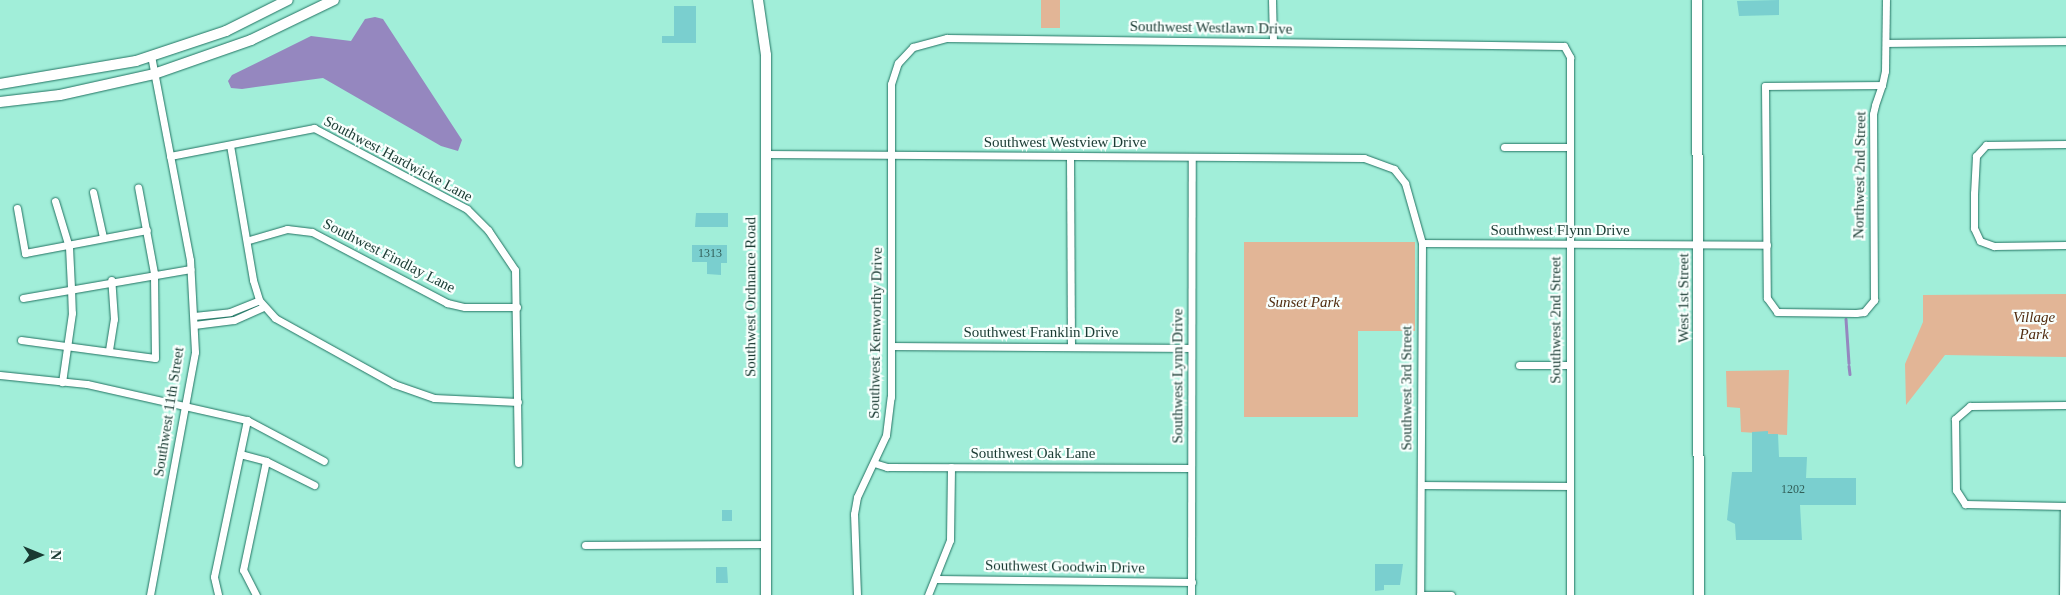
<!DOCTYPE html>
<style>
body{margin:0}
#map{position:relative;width:2066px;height:595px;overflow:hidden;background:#a1eed9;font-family:Georgia,serif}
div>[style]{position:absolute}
.green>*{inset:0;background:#e2b596}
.water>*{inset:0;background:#9587bf}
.stream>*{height:2.5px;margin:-1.25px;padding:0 1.25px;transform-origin:1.25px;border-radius:1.25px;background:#9587bf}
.building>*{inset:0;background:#7acfcf}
.roads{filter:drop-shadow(0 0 1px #227362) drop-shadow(0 0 1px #227362)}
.street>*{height:7px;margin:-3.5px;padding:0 3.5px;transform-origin:3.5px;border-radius:3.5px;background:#fff}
.secondary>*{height:10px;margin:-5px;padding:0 5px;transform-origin:5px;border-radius:5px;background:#fff}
span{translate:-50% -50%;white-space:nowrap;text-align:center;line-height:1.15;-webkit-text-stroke:4.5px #f8fffd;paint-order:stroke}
.number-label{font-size:12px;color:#315f59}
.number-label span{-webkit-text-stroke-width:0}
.street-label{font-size:15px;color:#193a32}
.park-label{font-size:15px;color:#502b0e;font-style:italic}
.north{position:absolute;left:15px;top:530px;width:50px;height:50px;-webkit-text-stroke:4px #f8fffd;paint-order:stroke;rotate:90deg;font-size:14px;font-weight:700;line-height:20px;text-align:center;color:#193a32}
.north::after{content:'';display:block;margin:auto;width:18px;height:22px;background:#193a32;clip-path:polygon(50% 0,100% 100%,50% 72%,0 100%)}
</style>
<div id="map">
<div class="green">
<i style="clip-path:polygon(1041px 0,1060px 0,1060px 28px,1041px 28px)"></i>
<i style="clip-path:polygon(1244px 242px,1415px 242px,1415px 331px,1358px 331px,1358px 417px,1244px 417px)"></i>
<i style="clip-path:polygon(2066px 294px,2066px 357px,1945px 355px,1906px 405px,1905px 364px,1923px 322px,1923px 295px)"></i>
<i style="clip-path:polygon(1789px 370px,1787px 435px,1741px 432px,1740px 408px,1727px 407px,1726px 371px)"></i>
</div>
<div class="water">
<i style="clip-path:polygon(375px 17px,383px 19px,462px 140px,458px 151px,441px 146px,323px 78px,242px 89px,231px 88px,228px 81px,232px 75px,311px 36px,351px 41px,365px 19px)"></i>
</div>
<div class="stream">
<i style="left:1846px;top:319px;width:44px;rotate:86.1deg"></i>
<i style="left:1849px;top:366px;width:8px;rotate:83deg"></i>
</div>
<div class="building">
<i style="clip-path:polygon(1779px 0,1779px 15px,1739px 16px,1737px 1px)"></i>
<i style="clip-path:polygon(674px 6px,696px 6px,696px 43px,662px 43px,662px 36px,674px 36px)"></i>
<i style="clip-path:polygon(696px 213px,728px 213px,728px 227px,695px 227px)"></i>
<i style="clip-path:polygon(692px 245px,727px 245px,727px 263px,721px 263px,721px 275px,707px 274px,707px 262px,692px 262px)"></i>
<i style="clip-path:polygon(1768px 431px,1768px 434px,1778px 434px,1779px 457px,1807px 457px,1806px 478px,1856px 478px,1856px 505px,1800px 505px,1802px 540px,1736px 540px,1735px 524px,1727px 520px,1732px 472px,1752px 472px,1752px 432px)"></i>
<i style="clip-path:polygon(722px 510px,732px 510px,732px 521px,722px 521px)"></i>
<i style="clip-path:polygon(1375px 564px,1403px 564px,1400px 585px,1384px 585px,1384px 590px,1375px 591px)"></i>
<i style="clip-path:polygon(716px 567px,727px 567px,728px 583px,716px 583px)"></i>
</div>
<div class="roads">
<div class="street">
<i style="left:1272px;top:0;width:42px;rotate:88.6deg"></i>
<i style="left:1886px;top:43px;width:180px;rotate:-0.6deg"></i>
<i style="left:1882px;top:85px;width:117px;rotate:179.5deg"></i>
<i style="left:1765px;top:86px;width:212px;rotate:89.5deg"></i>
<i style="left:1767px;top:298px;width:17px;rotate:54deg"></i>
<i style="left:1777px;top:312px;width:79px;rotate:0.7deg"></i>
<i style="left:1856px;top:313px;width:8px;rotate:-7deg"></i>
<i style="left:1864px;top:312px;width:16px;rotate:-50deg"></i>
<i style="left:1874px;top:300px;width:186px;rotate:-90.3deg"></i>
<i style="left:1873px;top:114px;width:9px;rotate:-77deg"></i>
<i style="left:1875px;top:105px;width:21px;rotate:-71deg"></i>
<i style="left:1882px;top:85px;width:14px;rotate:-78deg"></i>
<i style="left:1885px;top:71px;width:71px;rotate:-89.2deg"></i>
<i style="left:2066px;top:144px;width:80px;rotate:179.3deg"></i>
<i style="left:1986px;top:145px;width:15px;rotate:132deg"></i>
<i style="left:1976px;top:156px;width:37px;rotate:93deg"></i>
<i style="left:1974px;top:193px;width:35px;rotate:90deg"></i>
<i style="left:1974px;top:228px;width:14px;rotate:65deg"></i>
<i style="left:1980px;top:241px;width:15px;rotate:20deg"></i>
<i style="left:1994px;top:246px;width:72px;rotate:-0.8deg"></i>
<i style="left:230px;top:145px;width:137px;rotate:80.3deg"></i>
<i style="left:253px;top:280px;width:21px;rotate:73deg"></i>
<i style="left:259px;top:300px;width:24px;rotate:48deg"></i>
<i style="left:275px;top:318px;width:136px;rotate:29deg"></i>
<i style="left:394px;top:384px;width:42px;rotate:19.3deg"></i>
<i style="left:434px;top:398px;width:84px;rotate:2.7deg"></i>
<i style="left:1504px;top:147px;width:66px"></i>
<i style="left:765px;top:154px;width:599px;rotate:0.38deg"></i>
<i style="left:1364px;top:158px;width:32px;rotate:20deg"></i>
<i style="left:1394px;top:169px;width:18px;rotate:52deg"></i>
<i style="left:1405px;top:183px;width:62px;rotate:74.2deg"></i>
<i style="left:1422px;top:243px;width:352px;rotate:90.3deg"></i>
<i style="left:170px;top:156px;width:147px;rotate:-11deg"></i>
<i style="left:314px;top:128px;width:173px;rotate:27.9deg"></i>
<i style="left:467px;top:209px;width:30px;rotate:45deg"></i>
<i style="left:488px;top:230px;width:48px;rotate:56deg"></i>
<i style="left:515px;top:270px;width:193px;rotate:89.1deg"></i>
<i style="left:1070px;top:157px;width:190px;rotate:89.7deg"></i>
<i style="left:93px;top:192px;width:46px;rotate:77.5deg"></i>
<i style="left:55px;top:201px;width:48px;rotate:73.1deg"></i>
<i style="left:69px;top:247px;width:41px;rotate:87.2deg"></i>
<i style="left:71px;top:288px;width:25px;rotate:88deg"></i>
<i style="left:72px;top:313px;width:70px;rotate:98.2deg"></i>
<i style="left:17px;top:208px;width:46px;rotate:79.9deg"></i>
<i style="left:25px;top:253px;width:124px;rotate:-10.7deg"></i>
<i style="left:249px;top:240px;width:40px;rotate:-16deg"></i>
<i style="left:287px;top:229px;width:25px;rotate:7deg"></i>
<i style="left:312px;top:232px;width:153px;rotate:27.7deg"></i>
<i style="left:447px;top:303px;width:18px;rotate:13deg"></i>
<i style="left:465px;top:307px;width:52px"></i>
<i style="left:1422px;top:243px;width:345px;rotate:0.3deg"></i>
<i style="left:23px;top:298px;width:170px;rotate:-9.8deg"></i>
<i style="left:194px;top:316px;width:36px;rotate:-6deg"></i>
<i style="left:230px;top:312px;width:31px;rotate:-22deg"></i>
<i style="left:194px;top:325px;width:40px;rotate:-7.1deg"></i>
<i style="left:234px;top:320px;width:32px;rotate:-24deg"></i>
<i style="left:21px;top:340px;width:135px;rotate:7.7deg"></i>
<i style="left:155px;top:358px;width:85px;rotate:-90.7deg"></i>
<i style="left:154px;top:273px;width:87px;rotate:-100.5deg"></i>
<i style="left:891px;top:346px;width:300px;rotate:0.4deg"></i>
<i style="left:109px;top:350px;width:31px;rotate:-81deg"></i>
<i style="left:114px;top:319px;width:39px;rotate:-94deg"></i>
<i style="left:1519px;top:365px;width:51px"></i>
<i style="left:0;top:375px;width:87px;rotate:5.9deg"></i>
<i style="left:87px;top:384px;width:164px;rotate:12.7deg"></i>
<i style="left:247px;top:420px;width:160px;rotate:101.9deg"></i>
<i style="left:214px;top:577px;width:18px;rotate:77deg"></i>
<i style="left:2066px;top:405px;width:96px;rotate:179.4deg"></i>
<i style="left:1970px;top:406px;width:20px;rotate:139deg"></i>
<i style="left:1955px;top:419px;width:71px;rotate:89.2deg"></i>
<i style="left:1956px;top:490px;width:17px;rotate:57deg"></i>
<i style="left:1965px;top:504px;width:101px;rotate:1.1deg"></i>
<i style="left:247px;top:420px;width:87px;rotate:28deg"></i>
<i style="left:240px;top:454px;width:27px;rotate:15deg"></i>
<i style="left:266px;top:461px;width:54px;rotate:26.6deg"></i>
<i style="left:874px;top:463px;width:14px;rotate:17deg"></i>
<i style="left:887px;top:467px;width:304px;rotate:0.2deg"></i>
<i style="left:1421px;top:485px;width:149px;rotate:0.4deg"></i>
<i style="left:585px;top:545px;width:181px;rotate:-0.3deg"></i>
<i style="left:937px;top:579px;width:255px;rotate:0.7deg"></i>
<i style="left:150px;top:595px;width:247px;rotate:-79.5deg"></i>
<i style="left:195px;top:352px;width:92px;rotate:-93.1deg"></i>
<i style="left:190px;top:260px;width:208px;rotate:-100.8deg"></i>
<i style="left:256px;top:595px;width:28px;rotate:-117deg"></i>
<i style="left:243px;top:570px;width:111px;rotate:-78.1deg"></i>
<i style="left:857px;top:595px;width:81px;rotate:-92.1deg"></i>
<i style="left:854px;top:514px;width:17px;rotate:-80deg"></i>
<i style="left:857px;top:497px;width:68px;rotate:-64.9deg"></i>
<i style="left:886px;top:435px;width:38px;rotate:-83deg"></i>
<i style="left:891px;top:397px;width:313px;rotate:-90deg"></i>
<i style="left:891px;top:84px;width:22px;rotate:-72deg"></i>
<i style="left:898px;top:63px;width:22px;rotate:-47deg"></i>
<i style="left:913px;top:47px;width:35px;rotate:-15deg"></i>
<i style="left:947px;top:38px;width:617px;rotate:0.74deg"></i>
<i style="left:1564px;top:46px;width:13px;rotate:61deg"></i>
<i style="left:1570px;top:57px;width:538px;rotate:90deg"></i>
<i style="left:928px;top:595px;width:59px;rotate:-68.2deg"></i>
<i style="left:950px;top:540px;width:73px;rotate:-89.2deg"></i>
<i style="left:1191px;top:595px;width:437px;rotate:-89.9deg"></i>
<i style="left:1420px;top:595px;width:31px"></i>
<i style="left:2063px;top:595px;width:89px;rotate:-89.4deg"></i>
</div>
<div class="secondary">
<i style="left:758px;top:0;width:56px;rotate:81.7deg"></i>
<i style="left:766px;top:55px;width:540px;rotate:90deg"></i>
<i style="left:1697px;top:0;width:595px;rotate:89.81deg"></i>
<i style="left:0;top:84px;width:138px;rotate:-9.6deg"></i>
<i style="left:136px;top:61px;width:95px;rotate:-18.4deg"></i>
<i style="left:226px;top:31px;width:69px;rotate:-26.6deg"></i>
<i style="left:0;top:102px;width:60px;rotate:-6.7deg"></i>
<i style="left:60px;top:95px;width:96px;rotate:-12.6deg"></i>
<i style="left:154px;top:74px;width:103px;rotate:-19.3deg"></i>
<i style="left:251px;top:40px;width:92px;rotate:-25.7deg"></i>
</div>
</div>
<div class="number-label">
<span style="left:710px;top:254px">1313</span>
<span style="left:1793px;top:490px">1202</span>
</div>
<div class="street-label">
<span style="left:1211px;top:28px;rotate:1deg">Southwest Westlawn Drive</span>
<span style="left:1065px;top:143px">Southwest Westview Drive</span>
<span style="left:398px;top:159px;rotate:28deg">Southwest Hardwicke Lane</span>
<span style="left:1860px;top:175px;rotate:-89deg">Northwest 2nd Street</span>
<span style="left:1560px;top:231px">Southwest Flynn Drive</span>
<span style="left:389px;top:256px;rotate:27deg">Southwest Findlay Lane</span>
<span style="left:751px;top:297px;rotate:-90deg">Southwest Ordnance Road</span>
<span style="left:1684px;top:298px;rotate:-90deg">West 1st Street</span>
<span style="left:1556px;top:320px;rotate:-90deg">Southwest 2nd Street</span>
<span style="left:876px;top:333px;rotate:-89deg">Southwest Kenworthy Drive</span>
<span style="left:1041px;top:333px">Southwest Franklin Drive</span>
<span style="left:1178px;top:376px;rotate:-90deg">Southwest Lynn Drive</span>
<span style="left:1407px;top:388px;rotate:-90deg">Southwest 3rd Street</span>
<span style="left:169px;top:412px;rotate:-81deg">Southwest 11th Street</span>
<span style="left:1033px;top:454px">Southwest Oak Lane</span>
<span style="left:1065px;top:567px;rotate:1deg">Southwest Goodwin Drive</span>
</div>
<div class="park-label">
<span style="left:1304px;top:303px">Sunset Park</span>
<span style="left:2034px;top:326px">Village<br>Park</span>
</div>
<div class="north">N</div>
</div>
